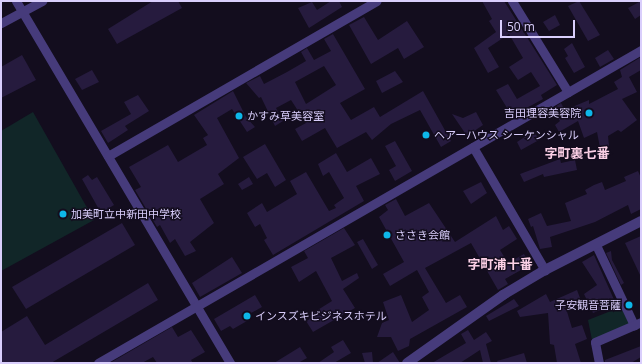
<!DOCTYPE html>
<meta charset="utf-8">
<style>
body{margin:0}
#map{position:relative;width:642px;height:364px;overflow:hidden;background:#130d1e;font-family:"Open Sans","Noto Sans JP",sans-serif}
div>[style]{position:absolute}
.green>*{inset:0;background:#112628}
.building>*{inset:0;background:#261b3e}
.minor>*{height:9px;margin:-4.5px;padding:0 4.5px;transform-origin:4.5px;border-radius:4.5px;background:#463b7b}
.tertiary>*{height:10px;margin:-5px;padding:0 5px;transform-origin:5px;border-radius:5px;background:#463b7b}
.dots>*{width:11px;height:11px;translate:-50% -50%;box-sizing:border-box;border:2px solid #130d1e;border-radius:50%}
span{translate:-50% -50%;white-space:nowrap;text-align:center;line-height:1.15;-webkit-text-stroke:3px #130d1e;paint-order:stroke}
.poi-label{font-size:11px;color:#d9cefc}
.right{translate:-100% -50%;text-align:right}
.left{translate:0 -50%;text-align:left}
.quarter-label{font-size:13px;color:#fcd0e6;font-weight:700}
.frame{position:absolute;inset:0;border:2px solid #d9cefc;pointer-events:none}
.scale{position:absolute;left:500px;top:20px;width:75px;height:18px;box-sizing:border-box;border:2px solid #d9cefc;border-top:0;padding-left:5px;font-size:12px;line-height:14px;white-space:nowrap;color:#d9cefc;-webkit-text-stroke:3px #130d1e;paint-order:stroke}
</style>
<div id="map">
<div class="green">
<i style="clip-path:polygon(33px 112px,94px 220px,1px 271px,1px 131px)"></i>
<i style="clip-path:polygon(621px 307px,630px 325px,592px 340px,588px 320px)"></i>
</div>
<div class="building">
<i style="clip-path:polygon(153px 1px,178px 1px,182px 8px,117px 44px,108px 29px)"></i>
<i style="clip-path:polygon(331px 1px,339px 1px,342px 7px,309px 28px,298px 8px,312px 2px,317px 10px)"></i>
<i style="clip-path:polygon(482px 1px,504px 1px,557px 85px,541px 95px,543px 99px,512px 116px,496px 90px,508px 84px,517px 99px,540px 86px,531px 72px,518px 80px,509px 67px,523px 58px,509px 34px,488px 48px,499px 67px,488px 73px,474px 48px,496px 32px,489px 21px,492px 19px)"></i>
<i style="clip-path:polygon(579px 1px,600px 35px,588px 41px,568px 6px)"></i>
<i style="clip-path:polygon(641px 1px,641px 15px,635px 19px,628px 8px)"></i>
<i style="clip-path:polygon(555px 15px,560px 25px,549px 31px,543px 22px)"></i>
<i style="clip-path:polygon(364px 17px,378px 40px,407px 21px,424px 47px,404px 59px,398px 48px,371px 64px,349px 25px)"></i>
<i style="clip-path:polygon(evenodd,333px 34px,365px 89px,340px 103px,351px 120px,374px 107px,380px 117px,423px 91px,451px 141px,441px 147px,420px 110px,391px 124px,372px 140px,366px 132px,337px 148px,325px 128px,302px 141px,295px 129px,306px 123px,291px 100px,276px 108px,283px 121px,275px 126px,261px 97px,259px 98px,246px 83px,260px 76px,264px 84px,287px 72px,306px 61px,301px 52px,307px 48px,314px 60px,331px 51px,324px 39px,333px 34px,324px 66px,336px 85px,306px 104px,295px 82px,324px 66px)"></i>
<i style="clip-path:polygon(572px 43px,585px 67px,574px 73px,565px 58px,568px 56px,564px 49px)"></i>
<i style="clip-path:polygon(608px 50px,614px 59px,600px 67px,595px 58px)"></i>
<i style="clip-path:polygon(22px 55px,36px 80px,1px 98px,1px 67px)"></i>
<i style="clip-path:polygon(641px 57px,641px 70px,629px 77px,637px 92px,622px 99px,637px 120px,621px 132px,618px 130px,608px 136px,609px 146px,600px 148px,597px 132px,584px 138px,578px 121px,559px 132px,555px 125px,560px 121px,552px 109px,561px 103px,565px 110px,589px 100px,589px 104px,618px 89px,614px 82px,622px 77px,620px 70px)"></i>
<i style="clip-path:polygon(92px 70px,99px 82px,82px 90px,75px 79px)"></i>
<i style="clip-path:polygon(395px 71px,403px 82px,382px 93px,376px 81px)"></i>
<i style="clip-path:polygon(233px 91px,246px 117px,255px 127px,247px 132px,232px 109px,217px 118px,239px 158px,218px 174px,224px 184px,200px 199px,214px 223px,190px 242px,196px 251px,185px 256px,175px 239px,170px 243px,160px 225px,157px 227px,135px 190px,141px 187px,129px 167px,168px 145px,178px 162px,207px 145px,203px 138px,208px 135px,194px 115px)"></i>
<i style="clip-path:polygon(138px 95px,149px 111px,125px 126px,128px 130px,108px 143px,101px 131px,131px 114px,124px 102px)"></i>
<i style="clip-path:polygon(476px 112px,483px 125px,467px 136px,452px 114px,463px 118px)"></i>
<i style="clip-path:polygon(534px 131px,539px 140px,521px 150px,517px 142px)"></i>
<i style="clip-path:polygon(395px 141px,412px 171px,395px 181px,389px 170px,396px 166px,385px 146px)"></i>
<i style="clip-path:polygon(265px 144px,286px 180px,275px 187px,267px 173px,257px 179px,243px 157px)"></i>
<i style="clip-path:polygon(336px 153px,347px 172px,371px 158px,380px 174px,356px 186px,364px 201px,273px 255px,264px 240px,267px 238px,260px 224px,255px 227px,247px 213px,262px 203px,267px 212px,297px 194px,290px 181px,306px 172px,329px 211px,336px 208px,334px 205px,344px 198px,329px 172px,323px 176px,318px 164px)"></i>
<i style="clip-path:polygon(560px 159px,561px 163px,575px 160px,577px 170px,544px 177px,543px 174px,524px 182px,520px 174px)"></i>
<i style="clip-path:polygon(638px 171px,641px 178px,641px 209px,631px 214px,628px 205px,595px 222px,550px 237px,552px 247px,540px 249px,533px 226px,531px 227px,528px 219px,541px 213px,547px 226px,571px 221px,565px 203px,587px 194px,585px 190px,594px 185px,602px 182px,605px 190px,626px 181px,624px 177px)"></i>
<i style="clip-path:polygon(88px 175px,92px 180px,97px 177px,114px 205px,101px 213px,82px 179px)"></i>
<i style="clip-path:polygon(249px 177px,253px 184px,242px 190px,238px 184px)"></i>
<i style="clip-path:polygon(481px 182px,487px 193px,471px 204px,463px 191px)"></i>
<i style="clip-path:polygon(396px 199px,405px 216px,429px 203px,455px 242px,496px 216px,503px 230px,509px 226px,517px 239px,500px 250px,508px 263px,524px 254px,530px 265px,505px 279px,508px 284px,498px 290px,471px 243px,425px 268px,446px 303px,460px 295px,467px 307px,410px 339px,409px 346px,398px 351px,391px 337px,377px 337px,382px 323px,389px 320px,383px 302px,401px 295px,412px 322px,429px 310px,422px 297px,429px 292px,417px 270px,390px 286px,383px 274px,404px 262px,379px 217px,388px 210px,385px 205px)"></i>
<i style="clip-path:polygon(122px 223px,135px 245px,26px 309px,12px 287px)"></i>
<i style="clip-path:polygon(344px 228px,355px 245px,331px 258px,342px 281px,357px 273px,359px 278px,343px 289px,355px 308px,313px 332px,306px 321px,310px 319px,308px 316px,332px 301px,316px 271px,299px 282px,291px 267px,308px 258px,304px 251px)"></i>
<i style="clip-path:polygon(641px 236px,641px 277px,625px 243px)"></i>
<i style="clip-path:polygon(363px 239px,378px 265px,372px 269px,357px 242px)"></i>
<i style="clip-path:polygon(611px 251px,612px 260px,624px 283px,621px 285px,606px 253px)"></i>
<i style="clip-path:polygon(594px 255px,616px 304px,593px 313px,584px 294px,597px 285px,582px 262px)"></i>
<i style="clip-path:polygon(232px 257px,242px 273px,200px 297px,192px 283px)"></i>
<i style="clip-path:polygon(148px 283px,158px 300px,51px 363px,1px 363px,1px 332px,27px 316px,45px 345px)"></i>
<i style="clip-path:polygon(577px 290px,580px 298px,565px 305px,572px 328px,582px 325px,587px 339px,575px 344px,581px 363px,557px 363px,554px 345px,550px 344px,548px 313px,520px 317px,517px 311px,546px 294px,550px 302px)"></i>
<i style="clip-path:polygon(255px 295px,262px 307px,244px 317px,247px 321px,233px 329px,230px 326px,221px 331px,214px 319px)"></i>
<i style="clip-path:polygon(514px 299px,519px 306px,489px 321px,486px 316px)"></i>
<i style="clip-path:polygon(172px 327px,178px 337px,191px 330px,205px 352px,191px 360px,193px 363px,157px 363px,153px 357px,142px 363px,110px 363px)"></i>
<i style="clip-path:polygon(468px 330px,474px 340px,486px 332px,492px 341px,486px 344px,491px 363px,483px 363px,480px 350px,460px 363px,432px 363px,466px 343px,461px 334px)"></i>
<i style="clip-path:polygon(343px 340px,351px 353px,334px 363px,318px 363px,334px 352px,331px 347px)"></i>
<i style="clip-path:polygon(641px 346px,641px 357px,631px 363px,605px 363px,605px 360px)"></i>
<i style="clip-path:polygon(300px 347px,307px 358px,298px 363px,274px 363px)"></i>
<i style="clip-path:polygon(372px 352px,373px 363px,365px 363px,362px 353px)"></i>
<i style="clip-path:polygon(393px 352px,400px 363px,377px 363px)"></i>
<i style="clip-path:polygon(524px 353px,527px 363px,498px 363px,497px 361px)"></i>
</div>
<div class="minor">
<i style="left:16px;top:1px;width:421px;rotate:59.4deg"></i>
<i style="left:512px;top:1px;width:107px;rotate:58.4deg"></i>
<i style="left:1px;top:23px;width:47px;rotate:-28.2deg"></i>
<i style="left:473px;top:147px;width:143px;rotate:59.7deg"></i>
<i style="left:108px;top:156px;width:310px;rotate:-30deg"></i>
<i style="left:596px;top:245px;width:89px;rotate:64.6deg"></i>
<i style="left:98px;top:363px;width:627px;rotate:-29.96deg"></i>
<i style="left:599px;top:363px;width:21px;rotate:-101deg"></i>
<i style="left:595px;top:342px;width:50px;rotate:-23.5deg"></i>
</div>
<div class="tertiary">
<i style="left:407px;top:363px;width:118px;rotate:-35.3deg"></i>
<i style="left:503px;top:295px;width:49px;rotate:-30.8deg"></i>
<i style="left:545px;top:270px;width:108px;rotate:-27deg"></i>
</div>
<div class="dots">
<i style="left:589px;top:113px;background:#0db7e9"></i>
<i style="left:239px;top:116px;background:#0db7e9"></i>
<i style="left:426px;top:135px;background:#0db7e9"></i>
<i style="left:63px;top:214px;background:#0db7e9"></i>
<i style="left:387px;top:235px;background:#0db7e9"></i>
<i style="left:629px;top:305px;background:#0db7e9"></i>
<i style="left:247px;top:316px;background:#0db7e9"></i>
</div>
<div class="poi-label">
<span class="right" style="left:581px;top:113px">吉田理容美容院</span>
<span class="left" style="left:247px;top:116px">かすみ草美容室</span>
<span class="left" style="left:434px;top:135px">ヘアーハウス シーケンシャル</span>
<span class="left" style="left:71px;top:214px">加美町立中新田中学校</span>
<span class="left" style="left:395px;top:235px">ささき会館</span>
<span class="right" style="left:621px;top:305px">子安観音菩薩</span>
<span class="left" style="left:255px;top:316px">インスズキビジネスホテル</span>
</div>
<div class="quarter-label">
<span style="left:577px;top:153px">字町裏七番</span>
<span style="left:500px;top:264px">字町浦十番</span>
</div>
<div class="frame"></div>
<div class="scale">50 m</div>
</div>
